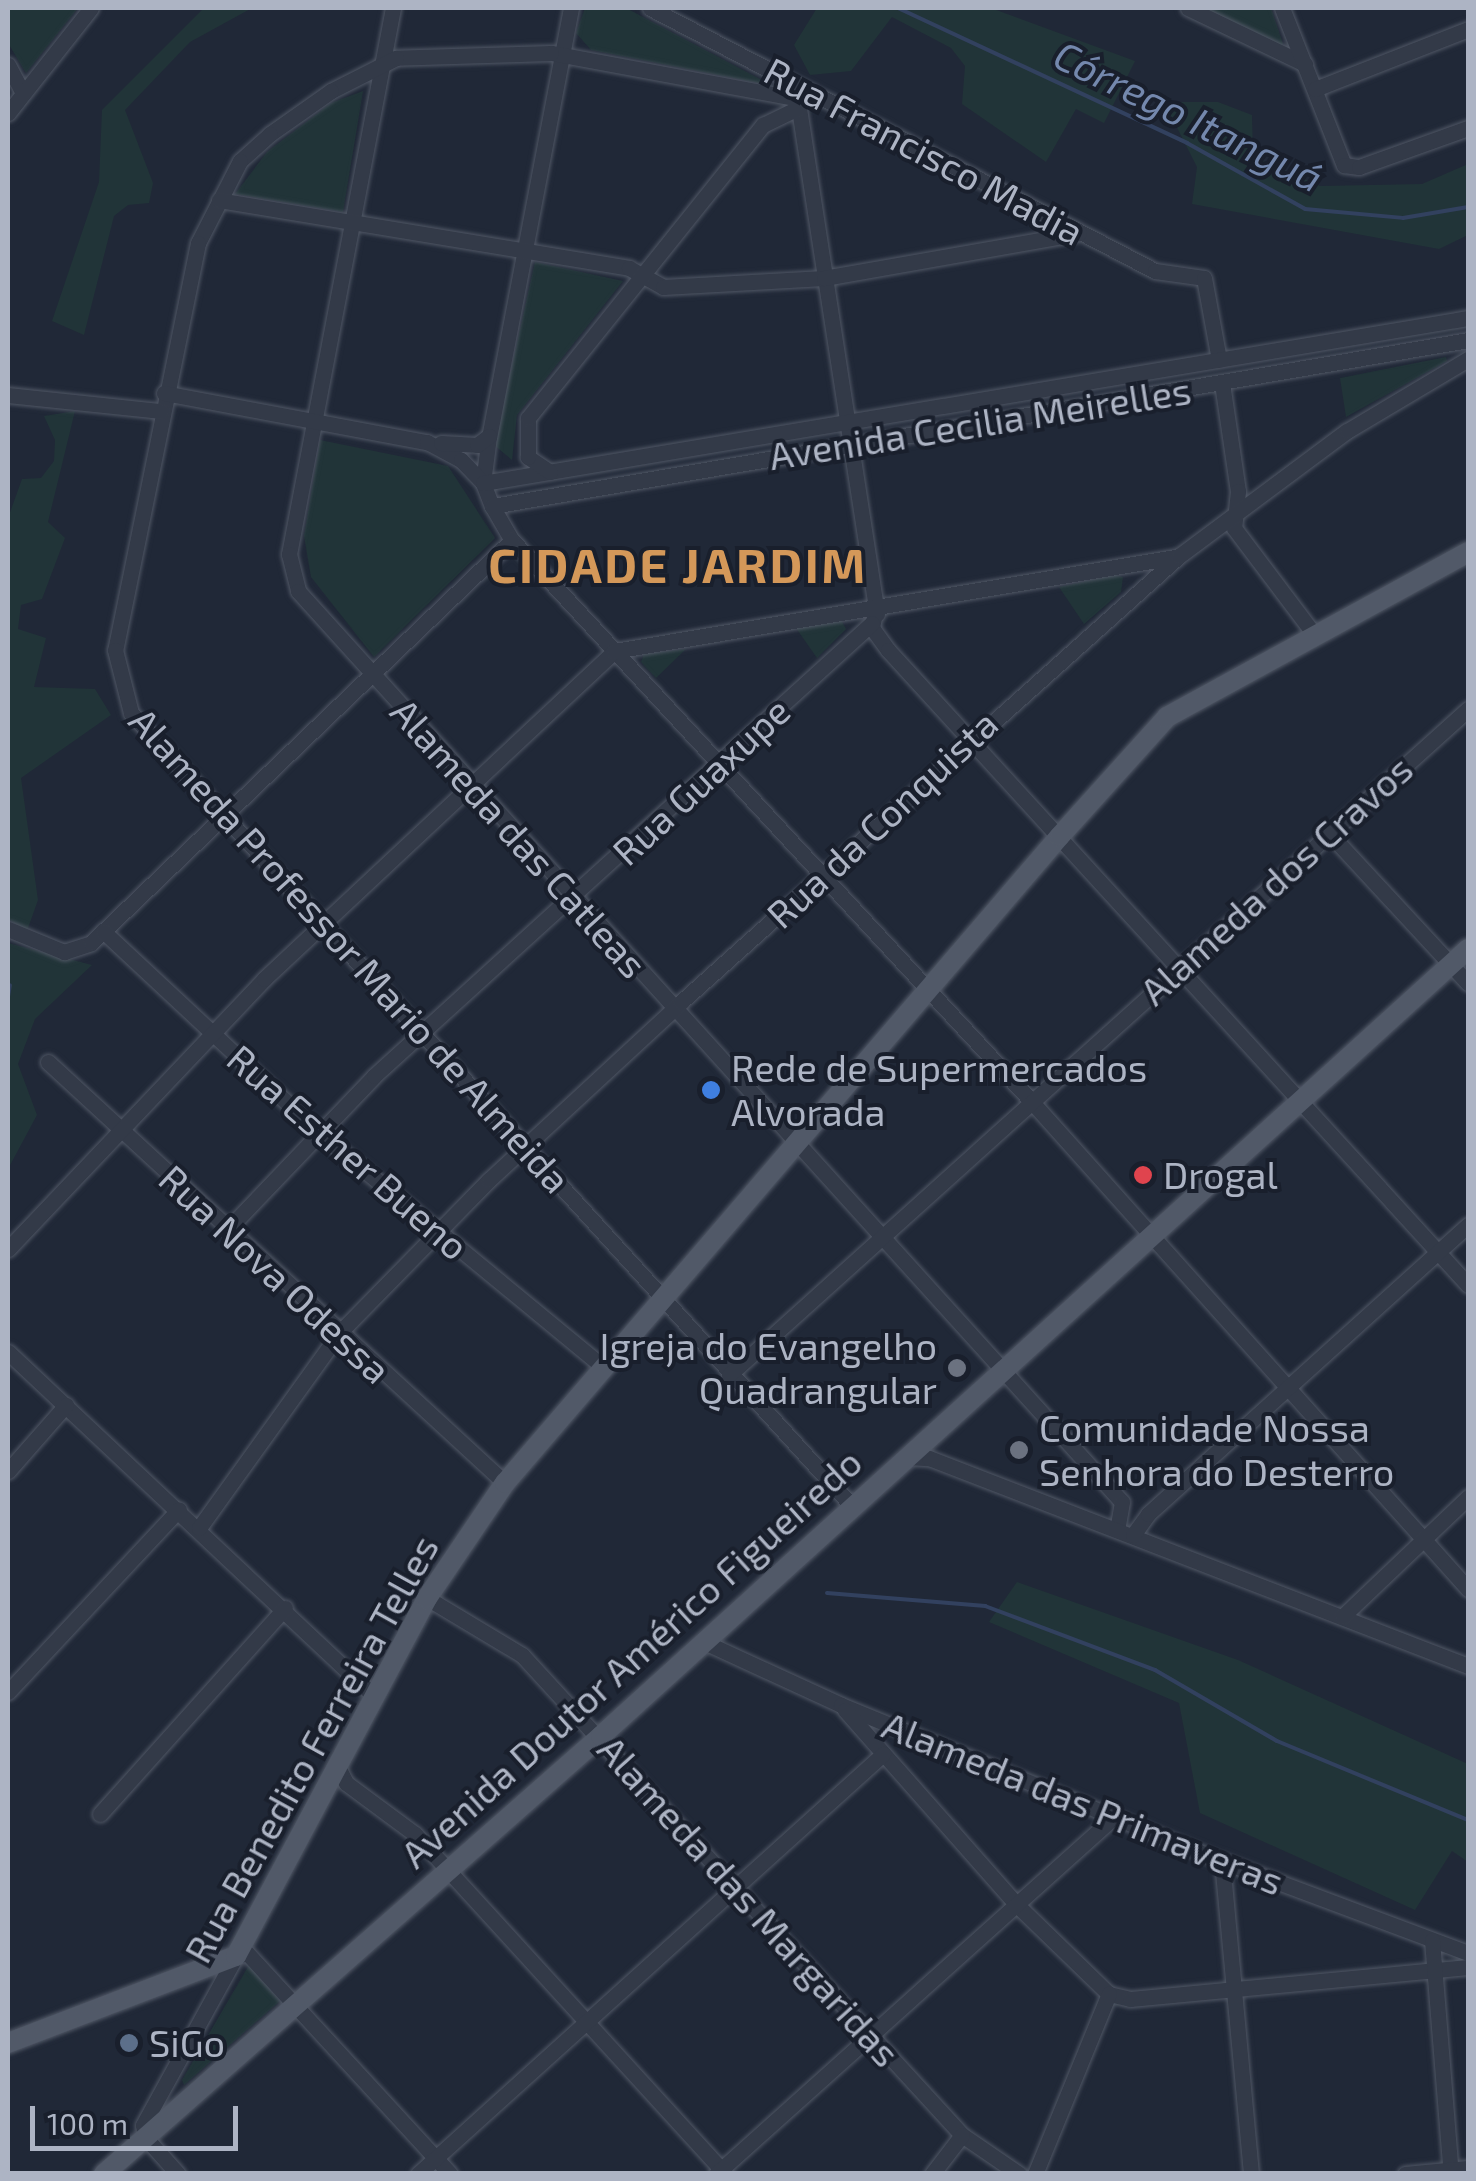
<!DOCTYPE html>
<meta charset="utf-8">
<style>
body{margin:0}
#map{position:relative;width:1476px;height:2181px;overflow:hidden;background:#202837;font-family:"Exo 2",sans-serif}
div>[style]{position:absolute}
.green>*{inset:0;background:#213438}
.stream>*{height:4px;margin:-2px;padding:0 2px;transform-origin:2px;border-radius:2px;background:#32415f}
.roads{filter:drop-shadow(0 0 2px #505765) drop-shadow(0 0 2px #505765)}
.minor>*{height:15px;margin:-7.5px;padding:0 7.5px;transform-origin:7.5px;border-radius:7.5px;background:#333a48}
.major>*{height:20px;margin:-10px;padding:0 10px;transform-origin:10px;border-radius:10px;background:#515968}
.dots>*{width:28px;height:28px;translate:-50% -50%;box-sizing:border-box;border:5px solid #191f2c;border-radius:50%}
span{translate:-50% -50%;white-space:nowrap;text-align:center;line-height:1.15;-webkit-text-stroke:8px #191f2c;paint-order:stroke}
.street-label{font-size:38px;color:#adb4c4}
.poi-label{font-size:38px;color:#adb4c4}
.left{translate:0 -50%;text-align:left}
.right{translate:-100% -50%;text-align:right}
.water-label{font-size:40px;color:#7488ad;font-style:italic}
.district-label{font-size:48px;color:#d49859;font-weight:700;letter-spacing:2.5px}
.frame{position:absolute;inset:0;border:10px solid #adb4c4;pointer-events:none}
.scale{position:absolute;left:30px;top:2106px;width:208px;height:45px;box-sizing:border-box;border:5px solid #adb4c4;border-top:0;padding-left:12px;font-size:30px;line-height:35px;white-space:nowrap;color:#adb4c4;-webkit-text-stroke:8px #191f2c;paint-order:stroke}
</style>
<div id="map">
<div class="green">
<i style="clip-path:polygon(8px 8px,78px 8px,26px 73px,8px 43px)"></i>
<i style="clip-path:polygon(204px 8px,252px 8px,190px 42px,125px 110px,153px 183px,149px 203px,128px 205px,114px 216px,84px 335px,52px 321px,99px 182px,102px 110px)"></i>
<i style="clip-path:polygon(585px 8px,626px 8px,773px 86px,591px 50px,576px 33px)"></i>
<i style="clip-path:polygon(817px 8px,991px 8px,1135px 61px,1104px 123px,1076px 109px,1046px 162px,962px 104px,965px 66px,951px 48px,892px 17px,851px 71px,810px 75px,794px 45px)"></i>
<i style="clip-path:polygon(1203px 8px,1271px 8px,1283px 44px,1281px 46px)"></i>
<i style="clip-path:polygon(363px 91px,343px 212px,235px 194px,267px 152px,331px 103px)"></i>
<i style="clip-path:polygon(1164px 102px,1218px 102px,1252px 115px,1253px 156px,1320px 186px,1422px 184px,1468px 164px,1468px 235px,1439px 249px,1192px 204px,1197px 167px)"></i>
<i style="clip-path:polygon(535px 262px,623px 281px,517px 415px,512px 460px,494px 445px)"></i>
<i style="clip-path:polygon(1446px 357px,1447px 361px,1346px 417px,1340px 378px)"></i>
<i style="clip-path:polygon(75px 411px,48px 522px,65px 538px,42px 599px,21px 605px,18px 629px,46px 638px,34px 687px,95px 689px,111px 715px,21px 778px,38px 900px,27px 931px,8px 919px,8px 518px,22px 479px,41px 478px,54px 461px,55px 440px,44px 416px)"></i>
<i style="clip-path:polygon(320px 440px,448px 466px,495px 538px,374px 657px,311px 577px,304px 536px)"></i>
<i style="clip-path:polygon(1114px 575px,1123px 577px,1121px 592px,1084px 624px,1059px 587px)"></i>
<i style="clip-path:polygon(840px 618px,846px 629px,817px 658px,796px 628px)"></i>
<i style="clip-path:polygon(686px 649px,656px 678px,641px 662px,644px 654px)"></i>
<i style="clip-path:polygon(8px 943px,92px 965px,35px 1019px,18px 1064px,37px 1115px,8px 1169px)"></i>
<i style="clip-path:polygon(1017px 1582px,1238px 1660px,1468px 1764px,1468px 1862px,1452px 1851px,1415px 1910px,1200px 1813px,1179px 1703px,989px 1622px)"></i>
<i style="clip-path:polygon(249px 1965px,280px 2001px,184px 2085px,182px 2080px)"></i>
</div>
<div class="stream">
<i style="left:898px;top:8px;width:319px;rotate:25deg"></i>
<i style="left:1187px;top:143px;width:135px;rotate:29.2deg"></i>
<i style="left:1305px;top:209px;width:98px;rotate:5.2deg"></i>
<i style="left:1403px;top:218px;width:66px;rotate:-9.6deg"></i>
<i style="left:8px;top:997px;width:12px;rotate:-81deg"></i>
<i style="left:827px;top:1593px;width:159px;rotate:4.7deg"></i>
<i style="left:985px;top:1606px;width:182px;rotate:20.6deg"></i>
<i style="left:1155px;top:1670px;width:141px;rotate:30.2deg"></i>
<i style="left:1277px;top:1741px;width:207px;rotate:22.5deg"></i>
</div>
<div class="roads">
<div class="minor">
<i style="left:393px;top:8px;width:556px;rotate:100.78deg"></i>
<i style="left:289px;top:554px;width:38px;rotate:76deg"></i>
<i style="left:298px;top:591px;width:1228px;rotate:47.87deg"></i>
<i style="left:1122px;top:1502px;width:27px;rotate:100deg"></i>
<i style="left:571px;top:8px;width:436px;rotate:100.8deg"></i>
<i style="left:489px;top:436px;width:47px;rotate:97.3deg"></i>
<i style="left:483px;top:483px;width:25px;rotate:69deg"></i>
<i style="left:492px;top:506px;width:39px;rotate:60deg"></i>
<i style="left:512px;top:540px;width:766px;rotate:47.22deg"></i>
<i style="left:1032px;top:1102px;width:654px;rotate:48.16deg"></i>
<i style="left:650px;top:8px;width:569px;rotate:27.51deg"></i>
<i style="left:1155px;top:271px;width:49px;rotate:8.1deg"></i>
<i style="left:1204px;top:278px;width:83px;rotate:79.6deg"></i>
<i style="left:1188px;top:8px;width:130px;rotate:25.6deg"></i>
<i style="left:1282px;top:8px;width:169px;rotate:68.5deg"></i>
<i style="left:1344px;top:165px;width:15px;rotate:8deg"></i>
<i style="left:1359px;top:167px;width:116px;rotate:-19.7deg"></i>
<i style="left:8px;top:65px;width:32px;rotate:62deg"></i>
<i style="left:796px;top:89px;width:531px;rotate:81.23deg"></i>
<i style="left:1315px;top:89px;width:164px;rotate:-21.4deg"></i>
<i style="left:794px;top:98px;width:247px;rotate:-169.5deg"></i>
<i style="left:551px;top:53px;width:155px;rotate:178.2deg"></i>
<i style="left:396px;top:58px;width:73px;rotate:153.1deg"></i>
<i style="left:331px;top:91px;width:75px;rotate:144.8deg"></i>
<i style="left:270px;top:134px;width:40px;rotate:138deg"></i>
<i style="left:240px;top:161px;width:92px;rotate:117.1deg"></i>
<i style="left:198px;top:243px;width:415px;rotate:101.5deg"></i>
<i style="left:115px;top:650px;width:65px;rotate:75.7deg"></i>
<i style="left:131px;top:713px;width:1070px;rotate:47.73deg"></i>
<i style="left:8px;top:113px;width:134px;rotate:-51.7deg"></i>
<i style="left:219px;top:200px;width:416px;rotate:9.4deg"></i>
<i style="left:629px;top:268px;width:39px;rotate:29deg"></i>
<i style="left:663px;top:287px;width:161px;rotate:-3.2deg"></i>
<i style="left:824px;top:278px;width:259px;rotate:-10deg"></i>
<i style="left:1222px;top:383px;width:109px;rotate:81.6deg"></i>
<i style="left:1238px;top:491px;width:37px;rotate:96deg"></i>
<i style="left:1234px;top:528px;width:136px;rotate:53deg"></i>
<i style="left:164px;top:393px;width:268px;rotate:10.6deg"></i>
<i style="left:427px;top:442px;width:38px;rotate:28deg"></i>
<i style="left:461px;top:460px;width:32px;rotate:46deg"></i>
<i style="left:483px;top:483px;width:999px;rotate:-9.51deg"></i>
<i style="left:8px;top:395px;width:154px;rotate:6deg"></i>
<i style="left:441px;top:443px;width:36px;rotate:3deg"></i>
<i style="left:477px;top:445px;width:15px;rotate:-37deg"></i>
<i style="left:550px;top:472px;width:27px;rotate:-146deg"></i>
<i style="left:528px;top:457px;width:39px;rotate:-90deg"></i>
<i style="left:528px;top:418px;width:376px;rotate:-51.3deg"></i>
<i style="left:763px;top:125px;width:37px;rotate:-26deg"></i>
<i style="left:492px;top:506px;width:990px;rotate:-9.65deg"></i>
<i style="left:876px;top:607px;width:21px;rotate:101deg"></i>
<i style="left:872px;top:628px;width:27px;rotate:54deg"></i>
<i style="left:888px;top:650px;width:860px;rotate:47.59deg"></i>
<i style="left:1328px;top:832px;width:206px;rotate:47.2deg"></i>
<i style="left:8px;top:929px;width:61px;rotate:22.3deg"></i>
<i style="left:64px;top:952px;width:28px;rotate:-18deg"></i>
<i style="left:91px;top:943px;width:583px;rotate:-43.75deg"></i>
<i style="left:103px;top:931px;width:301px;rotate:43deg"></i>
<i style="left:323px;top:1136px;width:360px;rotate:39.5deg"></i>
<i style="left:48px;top:1062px;width:621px;rotate:42.65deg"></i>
<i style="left:228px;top:1229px;width:211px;rotate:-46.3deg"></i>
<i style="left:374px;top:1076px;width:673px;rotate:-42.29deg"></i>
<i style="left:8px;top:1249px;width:372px;rotate:-46.5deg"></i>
<i style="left:264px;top:979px;width:480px;rotate:-43.1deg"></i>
<i style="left:614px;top:651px;width:569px;rotate:-9.51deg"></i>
<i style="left:8px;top:1352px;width:502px;rotate:43.23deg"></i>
<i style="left:729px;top:1375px;width:995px;rotate:-42.03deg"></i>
<i style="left:907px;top:1457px;width:22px;rotate:3deg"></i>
<i style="left:929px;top:1458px;width:578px;rotate:21.1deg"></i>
<i style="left:8px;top:1471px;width:88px;rotate:-48.7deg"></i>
<i style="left:199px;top:1528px;width:241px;rotate:-54.3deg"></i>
<i style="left:340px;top:1332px;width:213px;rotate:-45.6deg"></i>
<i style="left:489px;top:1180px;width:262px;rotate:-42.8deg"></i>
<i style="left:681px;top:1002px;width:669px;rotate:-41.85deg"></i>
<i style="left:1179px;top:556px;width:209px;rotate:-36.7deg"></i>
<i style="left:1347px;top:431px;width:141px;rotate:-30.8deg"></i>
<i style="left:1133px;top:1535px;width:26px;rotate:-54deg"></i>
<i style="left:1148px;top:1514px;width:431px;rotate:-42.1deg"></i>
<i style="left:427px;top:1598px;width:111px;rotate:31deg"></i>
<i style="left:522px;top:1655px;width:651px;rotate:47.49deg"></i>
<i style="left:962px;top:2135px;width:69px;rotate:34.4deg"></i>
<i style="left:1342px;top:1617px;width:174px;rotate:-43.6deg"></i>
<i style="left:702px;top:1641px;width:153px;rotate:24.7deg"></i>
<i style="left:841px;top:1705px;width:412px;rotate:22.3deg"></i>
<i style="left:1222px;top:1861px;width:263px;rotate:20.5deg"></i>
<i style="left:8px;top:1692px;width:250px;rotate:-46.9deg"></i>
<i style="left:845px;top:1710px;width:260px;rotate:48.6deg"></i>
<i style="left:1017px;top:1905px;width:128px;rotate:44.1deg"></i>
<i style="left:1109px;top:1994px;width:22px;rotate:13deg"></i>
<i style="left:1130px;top:1999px;width:340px;rotate:-5.4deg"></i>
<i style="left:338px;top:1767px;width:18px;rotate:63deg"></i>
<i style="left:346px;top:1783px;width:86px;rotate:36.5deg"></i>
<i style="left:415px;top:1834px;width:460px;rotate:47.6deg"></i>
<i style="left:100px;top:1814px;width:277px;rotate:-48.1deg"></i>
<i style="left:1222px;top:1861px;width:314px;rotate:84.7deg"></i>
<i style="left:1432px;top:1940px;width:235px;rotate:85.4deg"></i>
<i style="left:178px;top:2174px;width:50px;rotate:-131.7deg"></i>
<i style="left:145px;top:2137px;width:12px;rotate:-99deg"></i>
<i style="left:143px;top:2125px;width:193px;rotate:-61.2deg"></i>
<i style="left:236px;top:1956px;width:11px;rotate:-15deg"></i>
<i style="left:247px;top:1953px;width:300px;rotate:47.4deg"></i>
<i style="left:418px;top:2174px;width:627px;rotate:-42.09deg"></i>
<i style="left:716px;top:2174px;width:536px;rotate:-41.9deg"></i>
<i style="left:932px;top:2174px;width:49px;rotate:-52.4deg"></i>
<i style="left:1035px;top:2174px;width:195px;rotate:-67.7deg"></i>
<i style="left:1405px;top:2174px;width:63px;rotate:-5.4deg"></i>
</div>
<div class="major">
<i style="left:8px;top:2043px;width:244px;rotate:-20.9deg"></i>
<i style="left:236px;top:1956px;width:406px;rotate:-61.9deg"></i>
<i style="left:427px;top:1598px;width:139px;rotate:-55.9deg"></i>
<i style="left:505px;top:1483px;width:852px;rotate:-49.38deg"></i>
<i style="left:1060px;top:836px;width:160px;rotate:-48deg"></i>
<i style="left:1167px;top:717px;width:343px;rotate:-28.7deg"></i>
<i style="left:104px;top:2174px;width:662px;rotate:-41.39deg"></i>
<i style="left:601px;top:1736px;width:1171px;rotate:-42.23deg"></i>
</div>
</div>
<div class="dots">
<i style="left:711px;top:1090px;background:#3f7fe0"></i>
<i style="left:1143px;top:1175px;background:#e0444e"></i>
<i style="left:957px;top:1368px;background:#6b7280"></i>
<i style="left:1019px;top:1450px;background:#6b7280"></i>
<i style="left:129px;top:2043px;background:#5c6f8a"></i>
</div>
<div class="street-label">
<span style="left:924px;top:151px;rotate:28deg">Rua Francisco Madia</span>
<span style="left:980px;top:423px;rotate:-9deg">Avenida Cecilia Meirelles</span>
<span style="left:701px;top:781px;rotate:-43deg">Rua Guaxupe</span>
<span style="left:882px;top:819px;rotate:-43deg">Rua da Conquista</span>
<span style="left:519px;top:838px;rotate:48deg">Alameda das Catleas</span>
<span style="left:1276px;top:880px;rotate:-42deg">Alameda dos Cravos</span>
<span style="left:350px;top:950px;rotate:48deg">Alameda Professor Mario de Almeida</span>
<span style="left:348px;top:1152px;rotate:41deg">Rua Esther Bueno</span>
<span style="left:275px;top:1274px;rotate:43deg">Rua Nova Odessa</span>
<span style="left:631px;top:1658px;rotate:-42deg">Avenida Doutor Américo Figueiredo</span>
<span style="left:311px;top:1749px;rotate:-61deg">Rua Benedito Ferreira Telles</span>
<span style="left:1083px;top:1803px;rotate:22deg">Alameda das Primaveras</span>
<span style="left:749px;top:1901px;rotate:48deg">Alameda das Margaridas</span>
</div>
<div class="poi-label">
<span class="left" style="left:731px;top:1090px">Rede de Supermercados<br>Alvorada</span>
<span class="left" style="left:1163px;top:1175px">Drogal</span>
<span class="right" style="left:937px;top:1368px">Igreja do Evangelho<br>Quadrangular</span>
<span class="left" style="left:1039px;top:1450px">Comunidade Nossa<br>Senhora do Desterro</span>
<span class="left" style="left:149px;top:2043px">SiGo</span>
</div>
<div class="water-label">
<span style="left:1189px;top:115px;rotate:26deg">Córrego Itanguá</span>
</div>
<div class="district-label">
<span style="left:678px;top:565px">CIDADE JARDIM</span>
</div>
<div class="frame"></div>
<div class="scale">100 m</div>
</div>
